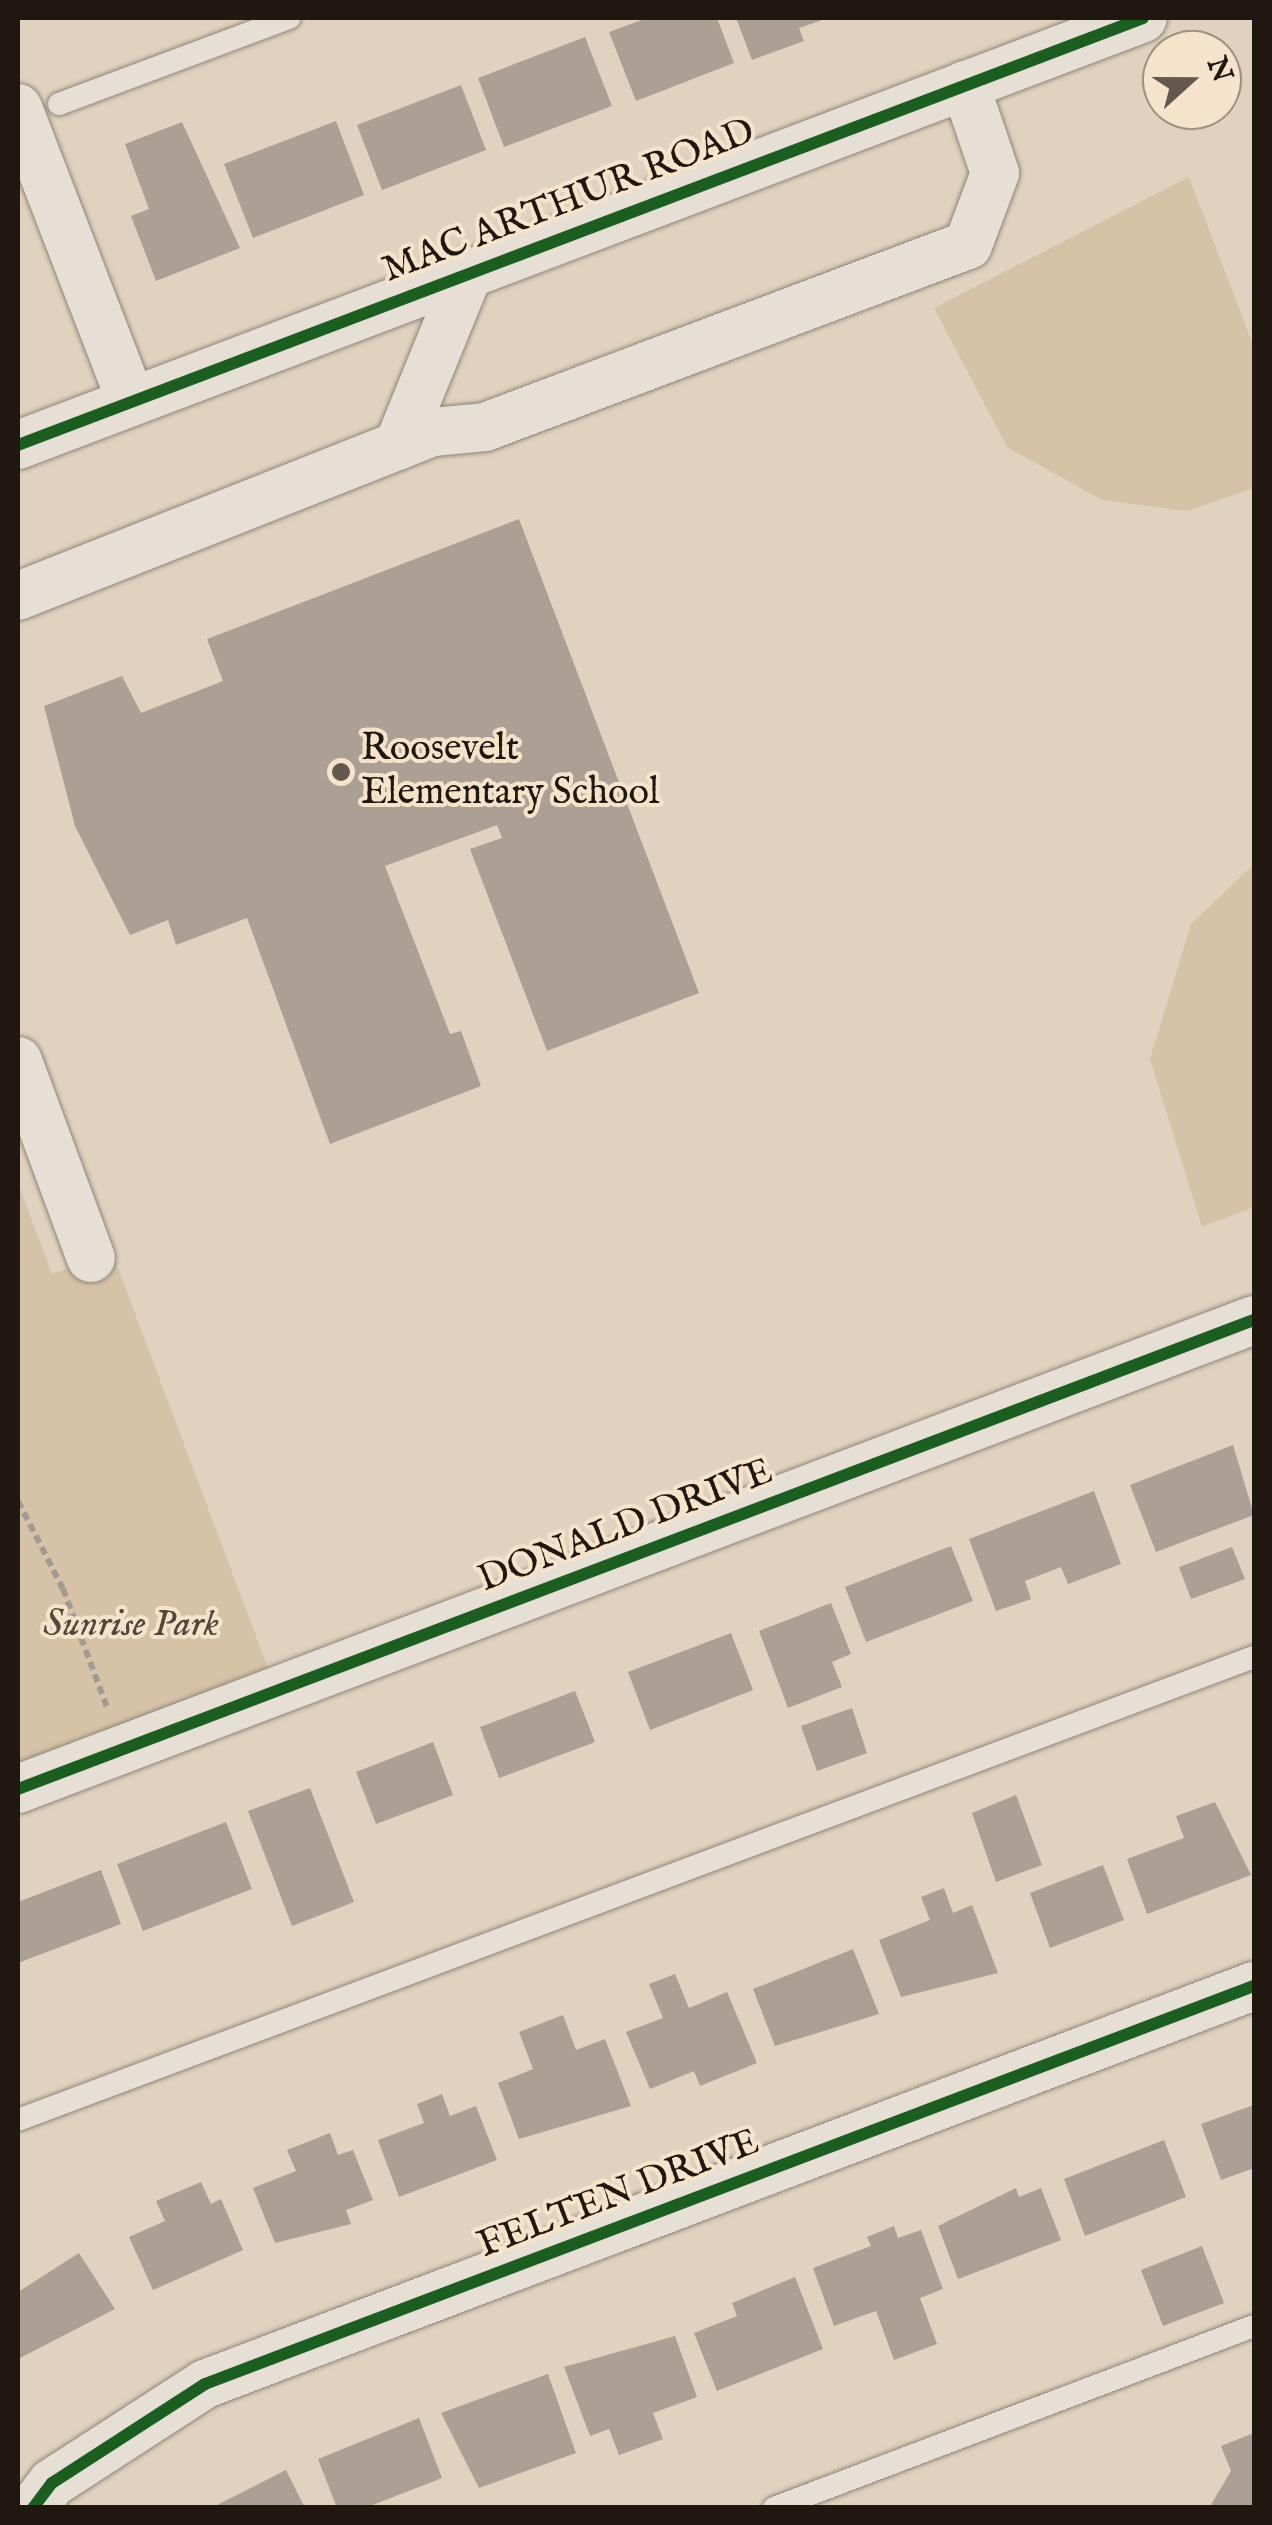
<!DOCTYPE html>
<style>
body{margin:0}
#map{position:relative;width:1272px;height:2525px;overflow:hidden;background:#e0d2be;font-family:"IM FELL English",serif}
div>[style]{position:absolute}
.green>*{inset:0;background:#d5c2a7}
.building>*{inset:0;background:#aba093}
.path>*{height:6px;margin-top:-3px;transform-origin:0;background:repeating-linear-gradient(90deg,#a19b93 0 8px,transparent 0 13px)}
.roads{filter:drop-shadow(0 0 2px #8e8579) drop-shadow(0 0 2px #8e8579)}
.service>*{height:22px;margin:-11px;padding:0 11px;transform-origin:11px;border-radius:11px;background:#e6dfd5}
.minor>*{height:48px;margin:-24px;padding:0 24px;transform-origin:24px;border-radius:24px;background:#e6dfd5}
.cycleway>*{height:12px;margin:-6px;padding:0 6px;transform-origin:6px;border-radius:6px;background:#1b5e20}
.dots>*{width:28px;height:28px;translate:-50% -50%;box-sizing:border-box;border:5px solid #f5e3cb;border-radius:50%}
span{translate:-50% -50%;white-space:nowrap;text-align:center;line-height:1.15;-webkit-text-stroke:8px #f5e3cb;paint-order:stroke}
.street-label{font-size:38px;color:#211711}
.poi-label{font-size:38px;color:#211711}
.left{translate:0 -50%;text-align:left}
.park-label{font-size:38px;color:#544638;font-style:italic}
.frame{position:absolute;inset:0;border:20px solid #211711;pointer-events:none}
.north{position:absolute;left:1142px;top:30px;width:100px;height:100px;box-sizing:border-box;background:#f5e3cb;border:2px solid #a09181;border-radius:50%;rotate:69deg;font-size:28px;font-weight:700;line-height:40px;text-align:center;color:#211711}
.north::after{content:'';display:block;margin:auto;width:35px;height:45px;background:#64584e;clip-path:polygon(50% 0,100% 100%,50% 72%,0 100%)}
</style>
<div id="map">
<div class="green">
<i style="clip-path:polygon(1189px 177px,1254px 348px,1254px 488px,1187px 511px,1102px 500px,1007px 447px,934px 308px)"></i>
<i style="clip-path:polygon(1254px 864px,1254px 1207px,1202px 1227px,1150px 1059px,1191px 924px)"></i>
<i style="clip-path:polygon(18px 1183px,52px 1274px,112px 1252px,277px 1692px,18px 1789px)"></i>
</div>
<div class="building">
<i style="clip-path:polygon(647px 18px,717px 18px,734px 63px,636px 101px,609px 32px)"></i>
<i style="clip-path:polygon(736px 18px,828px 18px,799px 28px,804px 41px,752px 60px)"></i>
<i style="clip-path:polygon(585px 37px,612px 106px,504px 147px,478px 78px)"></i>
<i style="clip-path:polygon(461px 85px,486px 150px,382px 190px,357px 125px)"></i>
<i style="clip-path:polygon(336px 121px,364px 195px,253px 238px,224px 164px)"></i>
<i style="clip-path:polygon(182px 122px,240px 248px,156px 281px,131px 216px,149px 209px,125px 144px)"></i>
<i style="clip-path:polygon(519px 519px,699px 993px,547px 1051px,470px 849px,502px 838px,497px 825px,385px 866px,450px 1034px,461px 1031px,481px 1086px,330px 1144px,247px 918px,176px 945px,168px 920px,130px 935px,75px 826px,44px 706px,122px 676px,141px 713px,223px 681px,207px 639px)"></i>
<i style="clip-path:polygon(1233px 1445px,1254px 1515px,1156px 1552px,1130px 1485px)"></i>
<i style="clip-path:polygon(1094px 1491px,1121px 1564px,1068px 1584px,1061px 1567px,1025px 1581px,1031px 1599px,996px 1611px,969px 1539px)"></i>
<i style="clip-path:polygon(951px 1546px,973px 1601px,866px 1642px,845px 1587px)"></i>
<i style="clip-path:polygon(1232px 1547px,1245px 1579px,1191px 1599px,1179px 1567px)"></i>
<i style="clip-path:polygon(831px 1603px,851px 1654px,832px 1662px,842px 1687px,788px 1708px,759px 1631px)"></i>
<i style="clip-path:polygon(731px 1633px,753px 1690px,650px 1730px,628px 1672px)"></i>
<i style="clip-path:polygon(575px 1691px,595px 1742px,499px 1778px,480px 1727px)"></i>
<i style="clip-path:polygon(852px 1708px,867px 1753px,817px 1771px,801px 1726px)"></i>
<i style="clip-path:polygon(433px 1742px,453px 1795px,376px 1824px,356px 1772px)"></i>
<i style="clip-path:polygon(310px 1788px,354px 1902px,292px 1926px,248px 1811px)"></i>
<i style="clip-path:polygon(1016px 1795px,1042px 1865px,996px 1882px,972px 1813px)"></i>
<i style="clip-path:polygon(1215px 1802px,1251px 1875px,1147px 1914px,1127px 1859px,1184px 1838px,1176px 1816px)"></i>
<i style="clip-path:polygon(226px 1822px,252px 1889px,143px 1931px,117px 1864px)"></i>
<i style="clip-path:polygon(1103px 1865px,1124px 1920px,1050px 1948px,1030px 1893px)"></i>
<i style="clip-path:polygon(101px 1870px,121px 1924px,18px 1963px,18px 1902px)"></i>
<i style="clip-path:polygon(944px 1888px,953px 1913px,972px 1905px,998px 1973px,901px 1997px,879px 1940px,930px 1920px,921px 1897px)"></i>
<i style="clip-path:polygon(853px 1949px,879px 2014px,775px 2046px,753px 1989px)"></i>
<i style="clip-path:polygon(675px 1974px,689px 2008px,727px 1992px,757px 2063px,700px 2086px,694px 2071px,650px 2089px,626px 2032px,663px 2018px,649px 1984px)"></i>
<i style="clip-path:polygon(563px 2015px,576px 2050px,605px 2039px,631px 2106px,519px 2139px,498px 2083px,533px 2069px,519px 2032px)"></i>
<i style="clip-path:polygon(442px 2094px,450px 2116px,476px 2106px,497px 2160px,399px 2197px,378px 2140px,424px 2123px,417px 2104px)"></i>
<i style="clip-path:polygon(1254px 2105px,1254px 2168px,1221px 2180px,1201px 2124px)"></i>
<i style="clip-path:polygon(330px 2133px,338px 2155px,353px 2150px,373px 2200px,346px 2210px,351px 2224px,275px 2243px,253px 2188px,296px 2171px,287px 2150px)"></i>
<i style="clip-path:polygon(1164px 2140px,1186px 2197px,1085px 2236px,1064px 2179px)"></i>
<i style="clip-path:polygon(201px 2182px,211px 2204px,221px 2199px,243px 2250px,153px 2290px,129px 2237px,165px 2221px,156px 2201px)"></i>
<i style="clip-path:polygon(1016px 2188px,1019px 2197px,1041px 2188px,1061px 2240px,958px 2279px,938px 2226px)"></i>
<i style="clip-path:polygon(894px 2226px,898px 2238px,921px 2230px,943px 2289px,920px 2298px,937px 2344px,894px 2360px,876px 2311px,834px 2326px,813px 2268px,871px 2246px,867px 2237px)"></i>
<i style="clip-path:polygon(1202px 2246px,1224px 2303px,1163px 2326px,1141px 2270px)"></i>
<i style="clip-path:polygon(79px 2253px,115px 2309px,18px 2359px,18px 2292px)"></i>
<i style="clip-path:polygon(795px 2277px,823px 2349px,717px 2391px,694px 2333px,737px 2316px,732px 2303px)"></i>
<i style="clip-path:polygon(675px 2336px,697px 2397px,653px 2413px,663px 2439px,619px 2455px,609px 2429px,590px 2436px,564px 2367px)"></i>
<i style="clip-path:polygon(548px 2374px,576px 2453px,479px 2488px,441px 2413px)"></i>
<i style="clip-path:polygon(419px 2418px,442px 2478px,365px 2508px,337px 2508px,318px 2459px)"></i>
<i style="clip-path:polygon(1254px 2433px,1254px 2508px,1209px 2508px,1231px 2471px,1221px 2446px)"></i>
<i style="clip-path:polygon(286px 2470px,305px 2508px,211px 2508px)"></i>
</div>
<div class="path">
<i style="left:18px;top:1501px;width:99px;rotate:62.9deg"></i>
<i style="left:63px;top:1589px;width:129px;rotate:69.6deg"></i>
</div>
<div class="roads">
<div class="service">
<i style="left:59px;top:104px;width:246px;rotate:-20.5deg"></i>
<i style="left:18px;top:2120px;width:1320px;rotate:-20.54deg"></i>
<i style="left:774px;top:2508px;width:513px;rotate:-20.77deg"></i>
</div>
<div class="minor">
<i style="left:18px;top:108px;width:314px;rotate:68.9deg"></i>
<i style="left:18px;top:445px;width:1203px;rotate:-20.78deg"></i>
<i style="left:398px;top:446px;width:188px;rotate:-67.8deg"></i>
<i style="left:18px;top:596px;width:446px;rotate:-21.6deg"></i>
<i style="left:433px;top:432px;width:52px;rotate:-5.5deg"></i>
<i style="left:485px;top:427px;width:516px;rotate:-20.65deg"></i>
<i style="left:968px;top:245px;width:77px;rotate:-69.4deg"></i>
<i style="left:995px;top:173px;width:93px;rotate:-108.8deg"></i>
<i style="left:18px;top:1061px;width:210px;rotate:69.7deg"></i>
<i style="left:18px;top:1789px;width:1322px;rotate:-20.78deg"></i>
<i style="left:33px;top:2508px;width:31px;rotate:-53deg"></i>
<i style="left:52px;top:2483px;width:182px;rotate:-32.9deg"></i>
<i style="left:205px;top:2384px;width:1122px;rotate:-20.78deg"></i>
</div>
</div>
<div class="cycleway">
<i style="left:18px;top:445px;width:1203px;rotate:-20.78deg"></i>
<i style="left:18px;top:1789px;width:1322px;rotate:-20.78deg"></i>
<i style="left:33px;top:2508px;width:31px;rotate:-53deg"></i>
<i style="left:52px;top:2483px;width:182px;rotate:-32.9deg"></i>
<i style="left:205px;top:2384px;width:1122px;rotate:-20.78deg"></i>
</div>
<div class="dots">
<i style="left:341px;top:772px;background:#64584e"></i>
</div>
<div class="street-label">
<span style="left:569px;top:202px;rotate:-21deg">MAC ARTHUR ROAD</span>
<span style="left:626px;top:1527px;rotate:-21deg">DONALD DRIVE</span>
<span style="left:619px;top:2195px;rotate:-21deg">FELTEN DRIVE</span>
</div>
<div class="poi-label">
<span class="left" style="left:361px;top:772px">Roosevelt<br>Elementary School</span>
</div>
<div class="park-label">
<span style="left:131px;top:1626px">Sunrise Park</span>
</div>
<div class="frame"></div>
<div class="north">N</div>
</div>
